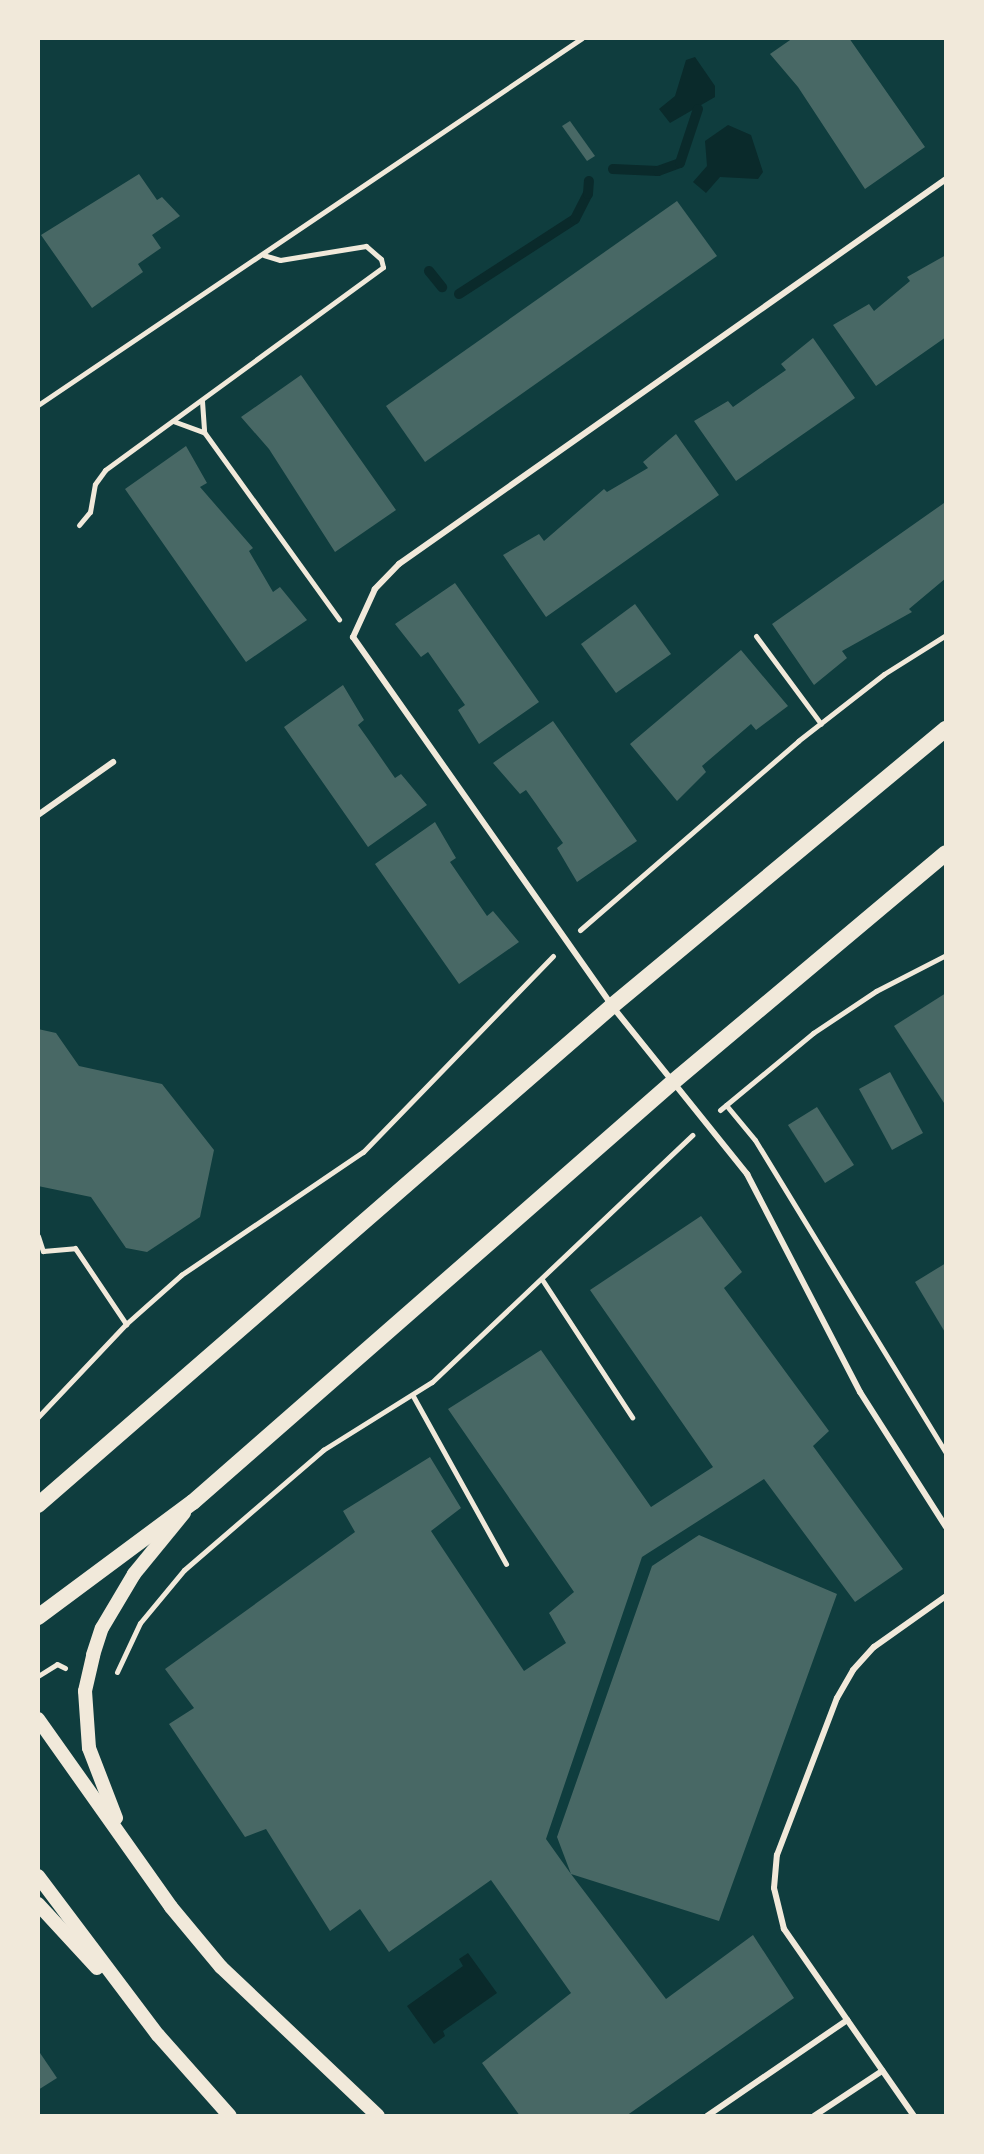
<!DOCTYPE html>
<style>
body{margin:0}
#map{position:relative;width:984px;height:2154px;overflow:hidden;background:#0f3d3e;font-family:Cabin,sans-serif}
div>[style]{position:absolute}
.water>*{inset:0;background:#0a2a2b}
.stream>*{height:10px;margin:-5px;padding:0 5px;transform-origin:5px;border-radius:5px;background:#0a2a2b}
.building>*{inset:0;background:#486865}
.path>*{height:5px;margin:-2.5px;padding:0 2.5px;transform-origin:2.5px;border-radius:2.5px;background:#f1e9da}
.service>*{height:6px;margin:-3px;padding:0 3px;transform-origin:3px;border-radius:3px;background:#f1e9da}
.tertiary>*{height:14px;margin:-7px;padding:0 7px;transform-origin:7px;border-radius:7px;background:#f1e9da}
.secondary>*{height:16px;margin:-8px;padding:0 8px;transform-origin:8px;border-radius:8px;background:#f1e9da}
span{translate:-50% -50%;white-space:nowrap;text-align:center;line-height:1.15;-webkit-text-stroke:6px #f1e9da;paint-order:stroke}
.frame{position:absolute;inset:0;border:40px solid #f1e9da;pointer-events:none}
</style>
<div id="map">
<div class="water">
<i style="clip-path:polygon(695px 57px,715px 86px,715px 97px,670px 123px,659px 109px,675px 96px,686px 60px)"></i>
<i style="clip-path:polygon(728px 125px,751px 135px,763px 172px,758px 179px,720px 177px,706px 193px,693px 182px,707px 166px,705px 141px)"></i>
<i style="clip-path:polygon(468px 1953px,497px 1993px,443px 2031px,445px 2036px,434px 2044px,407px 2006px,463px 1966px,459px 1959px)"></i>
</div>
<div class="stream">
<i style="left:613px;top:169px;width:45px;rotate:2.5deg"></i>
<i style="left:658px;top:171px;width:23px;rotate:-20deg"></i>
<i style="left:680px;top:163px;width:57px;rotate:-71.6deg"></i>
<i style="left:429px;top:271px;width:21px;rotate:51deg"></i>
<i style="left:459px;top:294px;width:138px;rotate:-32.9deg"></i>
<i style="left:575px;top:219px;width:28px;rotate:-63deg"></i>
<i style="left:588px;top:194px;width:13px;rotate:-86deg"></i>
</div>
<div class="building">
<i style="clip-path:polygon(793px 38px,849px 38px,925px 147px,865px 189px,798px 87px,770px 54px)"></i>
<i style="clip-path:polygon(570px 121px,595px 156px,587px 161px,562px 126px)"></i>
<i style="clip-path:polygon(139px 174px,157px 200px,162px 197px,180px 216px,152px 235px,161px 248px,138px 264px,143px 272px,92px 308px,41px 235px)"></i>
<i style="clip-path:polygon(677px 201px,717px 256px,425px 462px,386px 406px)"></i>
<i style="clip-path:polygon(946px 255px,946px 337px,876px 386px,833px 325px,869px 304px,874px 311px,910px 281px,907px 277px)"></i>
<i style="clip-path:polygon(813px 338px,855px 398px,736px 481px,694px 421px,728px 401px,733px 407px,786px 370px,781px 364px)"></i>
<i style="clip-path:polygon(301px 375px,396px 510px,335px 552px,269px 449px,241px 417px)"></i>
<i style="clip-path:polygon(676px 434px,719px 495px,546px 617px,503px 555px,539px 534px,544px 541px,604px 489px,607px 492px,648px 468px,643px 462px)"></i>
<i style="clip-path:polygon(186px 446px,207px 483px,200px 487px,253px 548px,249px 551px,273px 592px,280px 587px,307px 620px,246px 662px,125px 489px)"></i>
<i style="clip-path:polygon(944px 503px,946px 578px,909px 609px,912px 612px,842px 651px,847px 658px,814px 685px,772px 624px)"></i>
<i style="clip-path:polygon(455px 583px,539px 702px,479px 744px,458px 710px,465px 705px,428px 652px,421px 657px,395px 624px)"></i>
<i style="clip-path:polygon(635px 604px,671px 654px,616px 693px,581px 644px)"></i>
<i style="clip-path:polygon(741px 650px,788px 706px,756px 730px,751px 724px,702px 766px,706px 772px,677px 801px,630px 744px)"></i>
<i style="clip-path:polygon(343px 685px,364px 720px,358px 725px,368px 739px,395px 778px,401px 774px,427px 805px,368px 847px,284px 727px)"></i>
<i style="clip-path:polygon(553px 721px,637px 841px,577px 882px,557px 848px,563px 843px,536px 804px,526px 790px,520px 794px,493px 763px)"></i>
<i style="clip-path:polygon(435px 822px,456px 858px,450px 862px,487px 916px,493px 911px,519px 942px,459px 984px,375px 864px)"></i>
<i style="clip-path:polygon(946px 993px,946px 1106px,894px 1026px)"></i>
<i style="clip-path:polygon(38px 1029px,56px 1033px,79px 1066px,162px 1084px,214px 1150px,200px 1217px,147px 1252px,126px 1248px,91px 1197px,38px 1186px)"></i>
<i style="clip-path:polygon(890px 1072px,923px 1133px,892px 1150px,859px 1089px)"></i>
<i style="clip-path:polygon(817px 1107px,854px 1165px,825px 1183px,788px 1125px)"></i>
<i style="clip-path:polygon(701px 1216px,742px 1272px,724px 1288px,829px 1431px,813px 1446px,903px 1569px,855px 1602px,764px 1479px,642px 1557px,546px 1839px,571px 1874px,557px 1837px,652px 1566px,699px 1535px,837px 1594px,719px 1921px,571px 1874px,666px 1999px,753px 1935px,794px 1998px,626px 2116px,520px 2116px,482px 2063px,571px 1993px,491px 1880px,389px 1952px,360px 1909px,330px 1931px,266px 1829px,245px 1837px,169px 1724px,194px 1708px,165px 1669px,355px 1532px,343px 1511px,430px 1457px,461px 1508px,431px 1531px,524px 1671px,566px 1643px,549px 1613px,574px 1592px,448px 1409px,541px 1350px,651px 1507px,713px 1467px,590px 1290px)"></i>
<i style="clip-path:polygon(946px 1263px,946px 1334px,915px 1282px)"></i>
<i style="clip-path:polygon(38px 2050px,57px 2078px,38px 2090px)"></i>
</div>
<div class="path">
<i style="left:202px;top:401px;width:31px;rotate:86deg"></i>
<i style="left:204px;top:432px;width:231px;rotate:54.2deg"></i>
<i style="left:38px;top:405px;width:656px;rotate:-34deg"></i>
<i style="left:173px;top:421px;width:33px;rotate:20deg"></i>
<i style="left:79px;top:525px;width:17px;rotate:-50deg"></i>
<i style="left:90px;top:512px;width:28px;rotate:-80deg"></i>
<i style="left:95px;top:484px;width:17px;rotate:-54deg"></i>
<i style="left:105px;top:470px;width:344px;rotate:-36.1deg"></i>
<i style="left:383px;top:267px;width:8px;rotate:-104deg"></i>
<i style="left:381px;top:259px;width:20px;rotate:-139deg"></i>
<i style="left:366px;top:246px;width:87px;rotate:170.8deg"></i>
<i style="left:280px;top:260px;width:17px;rotate:-163deg"></i>
<i style="left:756px;top:636px;width:109px;rotate:53.5deg"></i>
<i style="left:580px;top:930px;width:289px;rotate:-40.9deg"></i>
<i style="left:798px;top:741px;width:109px;rotate:-37.9deg"></i>
<i style="left:884px;top:674px;width:73px;rotate:-32.2deg"></i>
<i style="left:726px;top:1105px;width:45px;rotate:50.4deg"></i>
<i style="left:755px;top:1140px;width:367px;rotate:58.6deg"></i>
<i style="left:720px;top:1110px;width:121px;rotate:-39.6deg"></i>
<i style="left:813px;top:1033px;width:76px;rotate:-33.7deg"></i>
<i style="left:876px;top:991px;width:79px;rotate:-27.2deg"></i>
<i style="left:38px;top:1236px;width:16px;rotate:72deg"></i>
<i style="left:43px;top:1251px;width:32px;rotate:-5deg"></i>
<i style="left:75px;top:1248px;width:92px;rotate:56.1deg"></i>
<i style="left:543px;top:1281px;width:163px;rotate:56.8deg"></i>
<i style="left:413px;top:1396px;width:192px;rotate:61deg"></i>
<i style="left:38px;top:1417px;width:128px;rotate:-46.6deg"></i>
<i style="left:126px;top:1324px;width:74px;rotate:-41.7deg"></i>
<i style="left:181px;top:1275px;width:220px;rotate:-34.1deg"></i>
<i style="left:363px;top:1152px;width:273px;rotate:-45.9deg"></i>
<i style="left:117px;top:1672px;width:54px;rotate:-64.9deg"></i>
<i style="left:140px;top:1623px;width:69px;rotate:-50.3deg"></i>
<i style="left:184px;top:1570px;width:184px;rotate:-40.8deg"></i>
<i style="left:323px;top:1450px;width:128px;rotate:-32deg"></i>
<i style="left:432px;top:1382px;width:359px;rotate:-43.5deg"></i>
<i style="left:38px;top:1676px;width:22px;rotate:-32deg"></i>
<i style="left:57px;top:1664px;width:9px;rotate:27deg"></i>
</div>
<div class="service">
<i style="left:946px;top:179px;width:669px;rotate:144.86deg"></i>
<i style="left:399px;top:564px;width:35px;rotate:134deg"></i>
<i style="left:375px;top:589px;width:53px;rotate:114.6deg"></i>
<i style="left:353px;top:637px;width:451px;rotate:54.9deg"></i>
<i style="left:612px;top:1006px;width:216px;rotate:51.2deg"></i>
<i style="left:747px;top:1174px;width:246px;rotate:62.6deg"></i>
<i style="left:860px;top:1392px;width:160px;rotate:57.5deg"></i>
<i style="left:38px;top:815px;width:92px;rotate:-35.2deg"></i>
<i style="left:707px;top:2116px;width:170px;rotate:-34.4deg"></i>
<i style="left:814px;top:2116px;width:82px;rotate:-33.5deg"></i>
<i style="left:914px;top:2116px;width:228px;rotate:-124.8deg"></i>
<i style="left:784px;top:1929px;width:42px;rotate:-103.7deg"></i>
<i style="left:774px;top:1888px;width:33px;rotate:-85deg"></i>
<i style="left:777px;top:1855px;width:168px;rotate:-69.1deg"></i>
<i style="left:837px;top:1698px;width:32px;rotate:-60deg"></i>
<i style="left:853px;top:1670px;width:31px;rotate:-48deg"></i>
<i style="left:874px;top:1647px;width:88px;rotate:-35.3deg"></i>
</div>
<div class="tertiary">
<i style="left:38px;top:1719px;width:230px;rotate:54.7deg"></i>
<i style="left:171px;top:1907px;width:78px;rotate:50.2deg"></i>
<i style="left:221px;top:1967px;width:216px;rotate:43.5deg"></i>
<i style="left:116px;top:1818px;width:75px;rotate:-111.1deg"></i>
<i style="left:89px;top:1748px;width:57px;rotate:-94deg"></i>
<i style="left:85px;top:1691px;width:37px;rotate:-77deg"></i>
<i style="left:93px;top:1655px;width:28px;rotate:-72deg"></i>
<i style="left:102px;top:1628px;width:63px;rotate:-59.3deg"></i>
<i style="left:134px;top:1574px;width:79px;rotate:-50.7deg"></i>
<i style="left:38px;top:1876px;width:199px;rotate:53deg"></i>
<i style="left:158px;top:2035px;width:108px;rotate:48.4deg"></i>
<i style="left:38px;top:1904px;width:87px;rotate:47.3deg"></i>
</div>
<div class="secondary">
<i style="left:38px;top:1505px;width:761px;rotate:-41deg"></i>
<i style="left:612px;top:1006px;width:434px;rotate:-39.7deg"></i>
<i style="left:38px;top:1617px;width:193px;rotate:-36.6deg"></i>
<i style="left:193px;top:1502px;width:638px;rotate:-41.19deg"></i>
<i style="left:673px;top:1082px;width:356px;rotate:-40deg"></i>
</div>
<div class="frame"></div>
</div>
